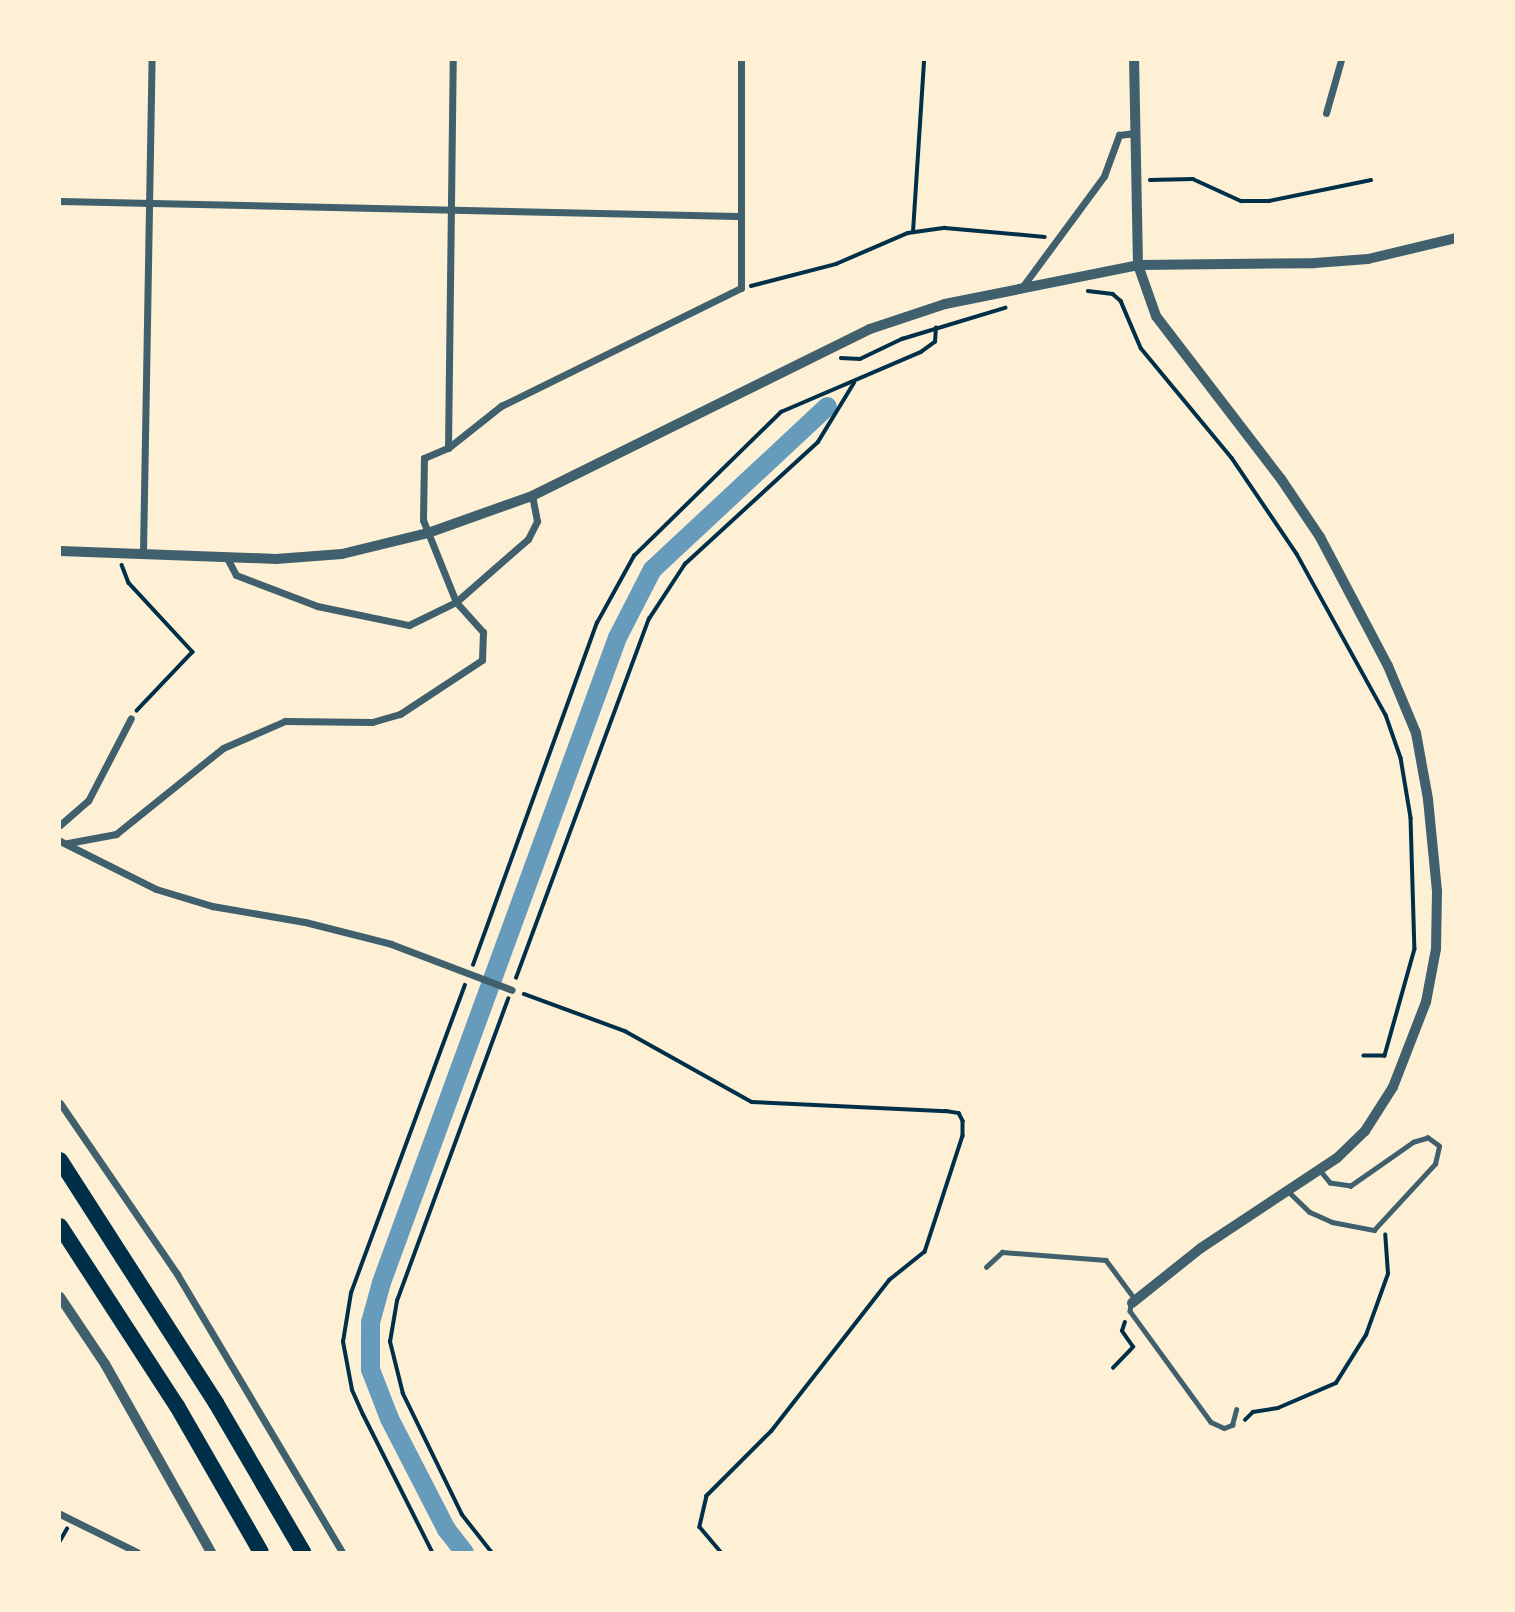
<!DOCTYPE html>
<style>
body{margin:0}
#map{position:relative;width:1515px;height:1612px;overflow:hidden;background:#fdf0d5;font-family:"Nunito Sans",sans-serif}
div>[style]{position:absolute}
.canal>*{height:19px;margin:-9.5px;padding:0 9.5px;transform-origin:9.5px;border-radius:9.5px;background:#669bbc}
.path>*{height:3.5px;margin:-1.75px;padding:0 1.75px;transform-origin:1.75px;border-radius:1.75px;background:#003049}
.service>*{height:4.5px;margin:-2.25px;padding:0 2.25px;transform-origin:2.25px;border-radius:2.25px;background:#3f606c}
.minor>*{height:7px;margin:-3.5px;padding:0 3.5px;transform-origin:3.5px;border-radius:3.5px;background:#3f606c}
.tertiary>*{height:10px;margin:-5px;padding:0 5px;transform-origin:5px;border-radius:5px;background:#3f606c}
.motorway>*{height:16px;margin:-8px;padding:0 8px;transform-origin:8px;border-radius:8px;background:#003049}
span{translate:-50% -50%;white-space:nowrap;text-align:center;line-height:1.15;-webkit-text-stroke:6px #fdf0d5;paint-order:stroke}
.frame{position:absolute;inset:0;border:61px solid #fdf0d5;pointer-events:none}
</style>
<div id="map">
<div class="canal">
<i style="left:464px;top:1552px;width:29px;rotate:-128deg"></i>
<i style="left:446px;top:1529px;width:125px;rotate:-117.2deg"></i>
<i style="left:389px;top:1418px;width:53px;rotate:-111.2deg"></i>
<i style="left:370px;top:1369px;width:47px;rotate:-90deg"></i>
<i style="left:370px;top:1322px;width:41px;rotate:-74.6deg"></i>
<i style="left:381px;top:1282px;width:687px;rotate:-69.9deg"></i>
<i style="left:617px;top:637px;width:76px;rotate:-62.8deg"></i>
<i style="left:652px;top:569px;width:239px;rotate:-43deg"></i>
</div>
<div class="path">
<i style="left:1150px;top:180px;width:43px;rotate:-1.3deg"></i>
<i style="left:1193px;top:179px;width:53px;rotate:24.6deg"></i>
<i style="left:1241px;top:201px;width:28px"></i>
<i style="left:1269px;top:201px;width:104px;rotate:-11.6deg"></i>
<i style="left:913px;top:232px;width:172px;rotate:-86.3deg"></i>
<i style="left:751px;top:286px;width:88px;rotate:-14.5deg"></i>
<i style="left:836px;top:264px;width:78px;rotate:-23.3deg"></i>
<i style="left:908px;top:233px;width:37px;rotate:-8deg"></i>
<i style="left:945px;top:228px;width:100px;rotate:5.1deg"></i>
<i style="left:1088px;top:291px;width:25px;rotate:7deg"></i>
<i style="left:1113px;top:294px;width:11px;rotate:41deg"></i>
<i style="left:1121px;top:301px;width:51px;rotate:66.9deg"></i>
<i style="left:1141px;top:348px;width:143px;rotate:50.4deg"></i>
<i style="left:1232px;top:458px;width:116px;rotate:55.9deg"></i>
<i style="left:1297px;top:554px;width:184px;rotate:61.1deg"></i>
<i style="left:1386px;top:715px;width:46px;rotate:70.8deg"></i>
<i style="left:1401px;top:758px;width:61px;rotate:80.5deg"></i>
<i style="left:1411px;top:818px;width:131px;rotate:88.3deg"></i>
<i style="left:1415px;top:949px;width:111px;rotate:105.7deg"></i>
<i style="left:1385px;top:1056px;width:21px;rotate:180deg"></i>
<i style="left:841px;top:358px;width:19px;rotate:3deg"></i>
<i style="left:860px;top:359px;width:47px;rotate:-25.5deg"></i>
<i style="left:902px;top:339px;width:108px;rotate:-16.8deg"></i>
<i style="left:122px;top:565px;width:19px;rotate:69deg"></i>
<i style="left:129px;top:583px;width:94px;rotate:47.2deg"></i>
<i style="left:193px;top:652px;width:81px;rotate:133.5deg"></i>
<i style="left:473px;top:965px;width:364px;rotate:-70.1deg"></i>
<i style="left:597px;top:623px;width:77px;rotate:-61.1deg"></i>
<i style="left:634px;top:556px;width:206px;rotate:-44.4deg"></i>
<i style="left:781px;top:412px;width:152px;rotate:-23.2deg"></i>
<i style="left:921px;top:352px;width:17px;rotate:-36deg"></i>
<i style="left:935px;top:342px;width:14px;rotate:-86deg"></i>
<i style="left:516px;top:978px;width:383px;rotate:-69.7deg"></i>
<i style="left:649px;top:619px;width:66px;rotate:-56.8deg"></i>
<i style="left:685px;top:564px;width:180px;rotate:-42.5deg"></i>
<i style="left:818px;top:442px;width:69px;rotate:-58.6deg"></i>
<i style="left:524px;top:994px;width:108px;rotate:20.1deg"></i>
<i style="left:625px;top:1031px;width:145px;rotate:29.2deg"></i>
<i style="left:752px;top:1102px;width:194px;rotate:2.7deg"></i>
<i style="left:946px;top:1111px;width:13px;rotate:9deg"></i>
<i style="left:959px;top:1113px;width:9px;rotate:63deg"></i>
<i style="left:963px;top:1121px;width:15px;rotate:90deg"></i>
<i style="left:963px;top:1136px;width:122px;rotate:108.1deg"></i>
<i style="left:925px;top:1252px;width:45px;rotate:141.3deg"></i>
<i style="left:890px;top:1280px;width:192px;rotate:128deg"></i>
<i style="left:772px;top:1431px;width:92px;rotate:135deg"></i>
<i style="left:707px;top:1496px;width:32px;rotate:103deg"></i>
<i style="left:700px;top:1527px;width:33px;rotate:50deg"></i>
<i style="left:1113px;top:1368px;width:29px;rotate:-46deg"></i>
<i style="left:1133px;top:1347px;width:19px;rotate:-125deg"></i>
<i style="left:1122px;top:1331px;width:9px;rotate:-72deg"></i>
<i style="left:1245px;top:1420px;width:11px;rotate:-45deg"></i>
<i style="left:1253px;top:1412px;width:25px;rotate:-9deg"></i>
<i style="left:1278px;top:1408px;width:63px;rotate:-23.3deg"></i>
<i style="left:1336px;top:1383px;width:57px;rotate:-58deg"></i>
<i style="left:1366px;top:1335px;width:65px;rotate:-70.2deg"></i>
<i style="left:1388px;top:1274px;width:39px;rotate:-94deg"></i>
<i style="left:60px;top:1541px;width:14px;rotate:-60deg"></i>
<i style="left:432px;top:1552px;width:153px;rotate:-116.7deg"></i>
<i style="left:363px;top:1415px;width:27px;rotate:-114deg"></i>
<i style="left:352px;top:1390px;width:49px;rotate:-100.6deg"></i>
<i style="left:343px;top:1342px;width:50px;rotate:-80.7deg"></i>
<i style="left:351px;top:1293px;width:328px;rotate:-69.7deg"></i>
<i style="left:491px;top:1552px;width:47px;rotate:-128.1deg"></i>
<i style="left:462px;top:1515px;width:135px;rotate:-116deg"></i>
<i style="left:403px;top:1394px;width:54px;rotate:-104deg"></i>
<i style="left:390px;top:1342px;width:42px;rotate:-80.3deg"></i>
<i style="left:397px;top:1301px;width:322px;rotate:-69.8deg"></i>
</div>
<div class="service">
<i style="left:1288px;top:1191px;width:30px;rotate:44deg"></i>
<i style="left:1310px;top:1212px;width:24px;rotate:24deg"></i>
<i style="left:1332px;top:1222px;width:43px;rotate:10.8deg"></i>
<i style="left:1374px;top:1230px;width:90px;rotate:-47.3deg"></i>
<i style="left:1435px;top:1164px;width:18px;rotate:-77deg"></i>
<i style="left:1439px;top:1146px;width:14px;rotate:-144deg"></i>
<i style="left:1428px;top:1138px;width:15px;rotate:164deg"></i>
<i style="left:1414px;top:1142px;width:77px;rotate:145.1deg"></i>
<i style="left:1351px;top:1186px;width:21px;rotate:-172deg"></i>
<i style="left:1330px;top:1183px;width:16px;rotate:-130deg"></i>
<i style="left:986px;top:1267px;width:22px;rotate:-43deg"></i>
<i style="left:1002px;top:1252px;width:104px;rotate:4.4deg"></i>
<i style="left:1106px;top:1260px;width:49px;rotate:53.4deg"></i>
<i style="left:1131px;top:1305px;width:6px;rotate:99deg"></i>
<i style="left:1130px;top:1311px;width:137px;rotate:53.9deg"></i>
<i style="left:1211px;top:1422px;width:14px;rotate:25deg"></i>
<i style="left:1224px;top:1428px;width:9px;rotate:-21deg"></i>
<i style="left:1232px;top:1425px;width:16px;rotate:-75deg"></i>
</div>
<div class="minor">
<i style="left:1326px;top:113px;width:55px;rotate:-74.2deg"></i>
<i style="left:60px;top:201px;width:677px;rotate:1.27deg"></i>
<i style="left:1023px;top:286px;width:137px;rotate:-53.6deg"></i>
<i style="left:1104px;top:176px;width:44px;rotate:-69.9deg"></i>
<i style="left:1119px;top:135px;width:16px;rotate:-7deg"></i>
<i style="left:448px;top:448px;width:388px;rotate:-89.3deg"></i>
<i style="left:143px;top:552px;width:492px;rotate:-89deg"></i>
<i style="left:227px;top:558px;width:19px;rotate:62deg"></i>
<i style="left:236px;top:575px;width:87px;rotate:20.9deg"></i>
<i style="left:317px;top:606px;width:94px;rotate:11.7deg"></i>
<i style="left:409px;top:625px;width:52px;rotate:-26.1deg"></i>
<i style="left:456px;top:602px;width:96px;rotate:-41.2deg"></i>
<i style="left:528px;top:539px;width:20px;rotate:-63deg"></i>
<i style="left:537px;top:521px;width:25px;rotate:-101deg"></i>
<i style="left:60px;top:825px;width:37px;rotate:-41deg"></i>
<i style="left:88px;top:801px;width:93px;rotate:-62.6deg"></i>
<i style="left:60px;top:841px;width:107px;rotate:26.6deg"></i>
<i style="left:156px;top:889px;width:59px;rotate:16.9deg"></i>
<i style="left:212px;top:906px;width:94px;rotate:9.8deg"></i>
<i style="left:305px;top:922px;width:89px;rotate:14.3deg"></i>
<i style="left:391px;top:944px;width:129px;rotate:20.8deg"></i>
<i style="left:68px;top:843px;width:49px;rotate:-10.6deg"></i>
<i style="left:116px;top:834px;width:137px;rotate:-38.8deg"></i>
<i style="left:223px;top:748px;width:68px;rotate:-23.5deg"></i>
<i style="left:285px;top:721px;width:87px;rotate:0.7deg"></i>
<i style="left:372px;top:722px;width:29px;rotate:-16deg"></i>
<i style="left:400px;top:714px;width:98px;rotate:-33.4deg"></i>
<i style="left:482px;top:660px;width:28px;rotate:-88deg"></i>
<i style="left:483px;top:632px;width:40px;rotate:-132deg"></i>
<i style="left:456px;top:602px;width:88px;rotate:-111.9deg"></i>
<i style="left:423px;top:520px;width:62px;rotate:-89.1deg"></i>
<i style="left:424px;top:458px;width:26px;rotate:-23deg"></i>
<i style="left:448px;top:448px;width:68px;rotate:-38.4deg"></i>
<i style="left:501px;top:406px;width:267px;rotate:-26.2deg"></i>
<i style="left:741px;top:288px;width:228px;rotate:-90deg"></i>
<i style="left:60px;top:1103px;width:207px;rotate:55.6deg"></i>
<i style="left:177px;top:1274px;width:323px;rotate:59.3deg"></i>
<i style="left:60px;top:1514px;width:86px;rotate:26.3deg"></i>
</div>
<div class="tertiary">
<i style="left:60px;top:551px;width:216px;rotate:2.1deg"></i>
<i style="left:276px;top:559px;width:66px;rotate:-4.3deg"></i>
<i style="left:342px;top:554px;width:89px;rotate:-13.7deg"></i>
<i style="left:428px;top:533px;width:110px;rotate:-19.6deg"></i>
<i style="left:532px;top:496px;width:377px;rotate:-26.3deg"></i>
<i style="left:870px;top:329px;width:79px;rotate:-18.4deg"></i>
<i style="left:945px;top:304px;width:197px;rotate:-11.4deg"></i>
<i style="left:1138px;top:265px;width:177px;rotate:-0.6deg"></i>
<i style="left:1315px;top:263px;width:53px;rotate:-4.3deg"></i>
<i style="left:1368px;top:259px;width:90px;rotate:-13.4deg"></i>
<i style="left:60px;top:1297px;width:81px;rotate:56.1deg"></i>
<i style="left:105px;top:1364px;width:216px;rotate:60.6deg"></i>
<i style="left:1132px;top:1303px;width:88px;rotate:-38.6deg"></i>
<i style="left:1201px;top:1248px;width:163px;rotate:-33.5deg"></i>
<i style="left:1337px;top:1158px;width:39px;rotate:-44deg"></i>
<i style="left:1365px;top:1131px;width:52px;rotate:-57.5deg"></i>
<i style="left:1393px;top:1087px;width:91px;rotate:-68.8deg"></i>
<i style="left:1426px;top:1002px;width:54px;rotate:-79.3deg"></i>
<i style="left:1436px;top:949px;width:58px;rotate:-89deg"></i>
<i style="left:1437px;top:891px;width:92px;rotate:-95.6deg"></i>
<i style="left:1428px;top:799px;width:67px;rotate:-100.3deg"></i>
<i style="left:1416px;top:733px;width:73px;rotate:-112.7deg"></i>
<i style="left:1388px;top:666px;width:146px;rotate:-117.8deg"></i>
<i style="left:1320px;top:537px;width:70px;rotate:-123.9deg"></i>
<i style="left:1281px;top:479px;width:205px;rotate:-127.5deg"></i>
<i style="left:1156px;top:316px;width:54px;rotate:-109.4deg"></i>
<i style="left:1138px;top:265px;width:205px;rotate:-91.1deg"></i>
</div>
<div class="motorway">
<i style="left:60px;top:1160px;width:289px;rotate:57.3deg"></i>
<i style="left:216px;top:1403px;width:173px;rotate:59.7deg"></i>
<i style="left:60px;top:1226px;width:215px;rotate:57deg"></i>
<i style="left:177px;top:1406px;width:168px;rotate:60.1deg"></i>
</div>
<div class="frame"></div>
</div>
